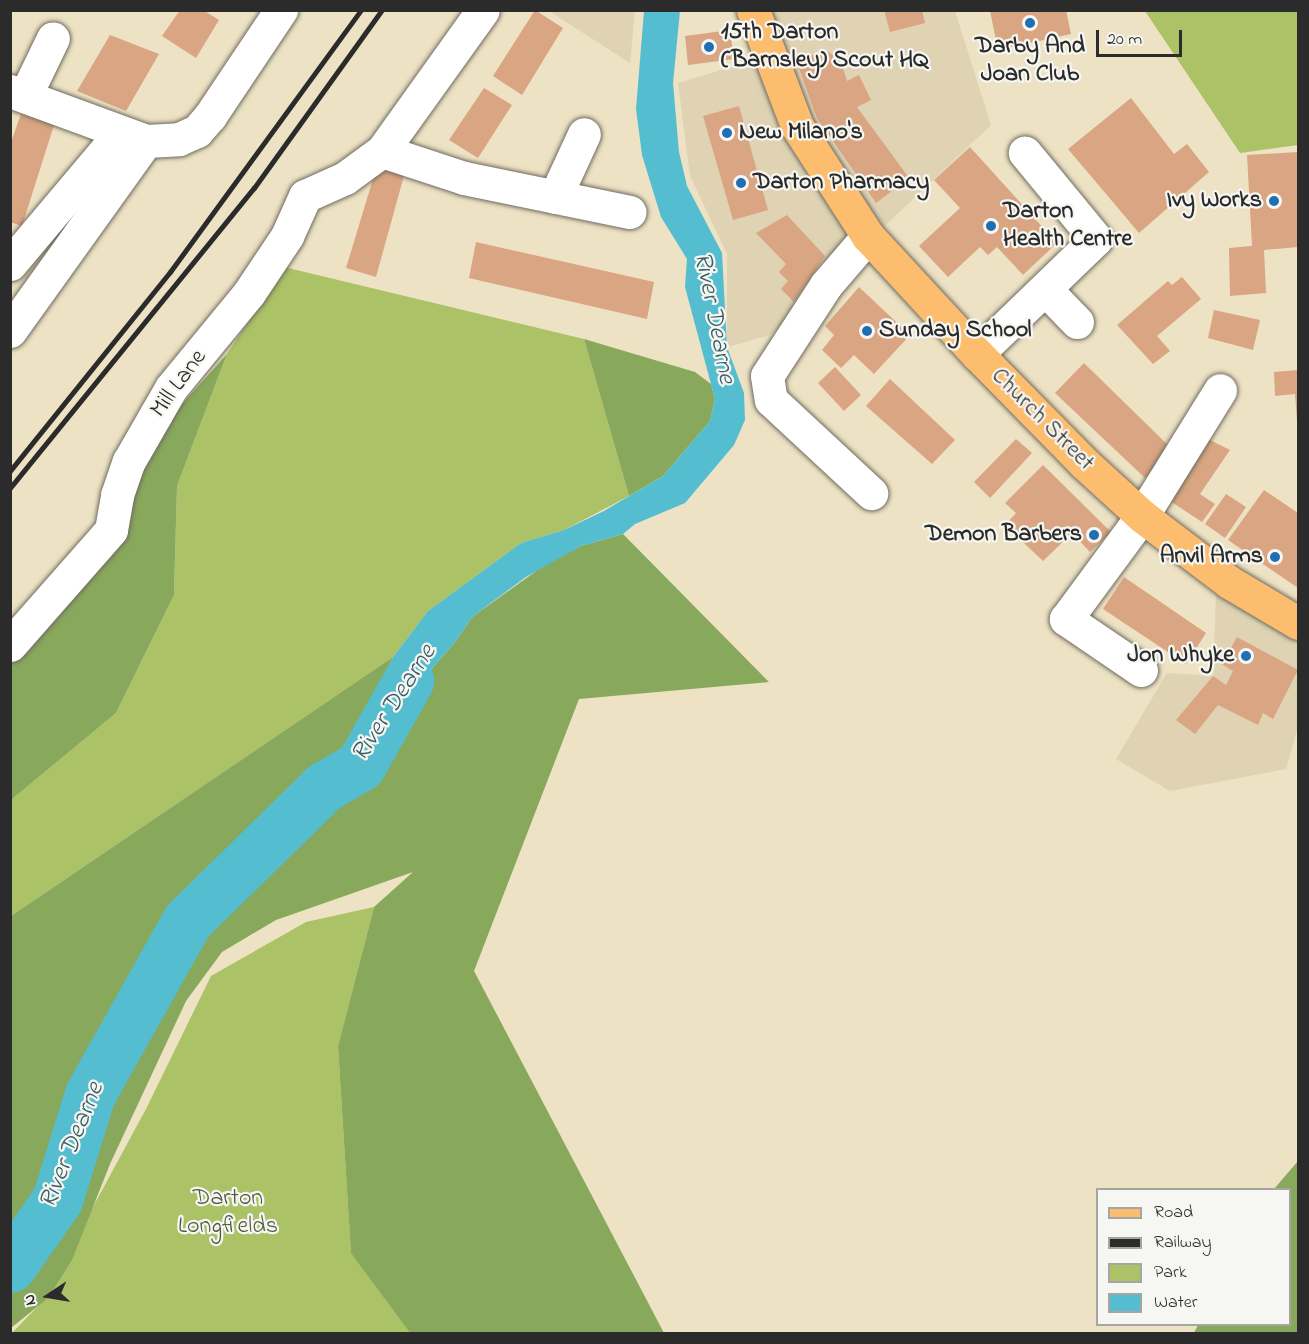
<!DOCTYPE html>
<style>
body{margin:0}
#map{position:relative;width:1309px;height:1344px;overflow:hidden;background:#ede2c3;font-family:"Indie Flower",sans-serif}
div>[style]{position:absolute}
.built>*{inset:0;background:#dfd3b4}
.green>*{inset:0;background:#abc267}
.forest>*{inset:0;background:#88a85c}
.water>*{inset:0;background:#54bdd0}
.river>*{height:51px;margin:-25.5px;padding:0 25.5px;transform-origin:25.5px;border-radius:25.5px;background:#54bdd0}
.building>*{inset:0;background:#daa582}
.roads{filter:drop-shadow(0 0 2px #6f6b60) drop-shadow(0 0 2px #6f6b60)}
.minor>*{height:33px;margin:-16.5px;padding:0 16.5px;transform-origin:16.5px;border-radius:16.5px;background:#fff}
.major>*{height:33px;margin:-16.5px;padding:0 16.5px;transform-origin:16.5px;border-radius:16.5px;background:#fcbd6f}
.rail>*{height:4.5px;margin:-2.25px;padding:0 2.25px;transform-origin:2.25px;border-radius:2.25px;background:#2b2b2b}
.dots>*{width:16px;height:16px;translate:-50% -50%;box-sizing:border-box;border:3px solid #f6f6f2;border-radius:50%}
span{translate:-50% -50%;white-space:nowrap;text-align:center;line-height:1.15;-webkit-text-stroke:4.5px #f6f6f2;paint-order:stroke}
.poi-label{font-size:24px;color:#2b2b2b;font-weight:700}
.left{translate:0 -50%;text-align:left}
.right{translate:-100% -50%;text-align:right}
.street-label{font-size:24px;color:#2b2b2b}
.park-label{font-size:24px;color:#51583d}
.water-label{font-size:26px;color:#395e65;font-style:italic}
.frame{position:absolute;inset:0;border:12px solid #2b2b2b;pointer-events:none}
.legend{position:absolute;left:1096px;top:1188px;width:195px;height:138px;box-sizing:border-box;background:#f6f6f2;border:2px solid #a5a5a2;margin:0;padding:8px 10px;list-style:none;font-size:18px;color:#2b2b2b}
.legend li{display:flex;align-items:center;gap:12px;height:30px}
.legend b{width:30px;border:2px solid #a5a5a2}
.north{position:absolute;left:18px;top:1266px;width:60px;height:60px;-webkit-text-stroke:4px #f6f6f2;paint-order:stroke;rotate:258deg;font-size:16px;font-weight:700;line-height:24px;text-align:center;color:#2b2b2b}
.north::after{content:'';display:block;margin:auto;width:21px;height:27px;background:#2b2b2b;clip-path:polygon(50% 0,100% 100%,50% 72%,0 100%)}
.scale{position:absolute;left:1096px;top:30px;width:86px;height:27px;box-sizing:border-box;border:3px solid #2b2b2b;border-top:0;padding-left:8px;font-size:18px;line-height:21px;white-space:nowrap;color:#2b2b2b;-webkit-text-stroke:4px #f6f6f2;paint-order:stroke}
</style>
<div id="map">
<div class="built">
<i style="clip-path:polygon(549px 11px,635px 11px,630px 63px)"></i>
<i style="clip-path:polygon(755px 11px,955px 11px,991px 125px,770px 335px,727px 347px,727px 254px,690px 176px,678px 83px,775px 54px)"></i>
<i style="clip-path:polygon(1216px 595px,1298px 639px,1298px 727px,1286px 769px,1170px 791px,1116px 759px,1167px 673px,1213px 676px)"></i>
</div>
<div class="green">
<i style="clip-path:polygon(1145px 11px,1298px 11px,1298px 145px,1240px 153px)"></i>
<i style="clip-path:polygon(284px 267px,584px 339px,629px 496px,564px 530px,521px 543px,428px 611px,393px 657px,11px 916px,11px 800px,116px 713px,174px 595px,177px 486px,227px 354px)"></i>
<i style="clip-path:polygon(374px 907px,338px 1046px,351px 1252px,410px 1333px,11px 1334px,41px 1303px,146px 1109px,211px 976px,306px 922px)"></i>
</div>
<div class="forest">
<i style="clip-path:polygon(584px 339px,695px 372px,711px 384px,715px 399px,710px 421px,663px 476px,629px 496px)"></i>
<i style="clip-path:polygon(227px 354px,177px 486px,174px 595px,116px 713px,11px 800px,11px 644px,111px 530px,148px 442px)"></i>
<i style="clip-path:polygon(623px 534px,769px 682px,579px 699px,474px 971px,664px 1333px,410px 1333px,351px 1253px,338px 1046px,374px 907px,413px 872px,276px 920px,222px 952px,186px 1001px,110px 1164px,72px 1260px,48px 1298px,11px 1328px,11px 916px,393px 657px,360px 739px,380px 744px,402px 703px,456px 641px,472px 617px,546px 564px,581px 546px)"></i>
<i style="clip-path:polygon(1298px 1161px,1298px 1333px,1194px 1333px,1198px 1325px,1290px 1324px,1290px 1190px,1274px 1189px)"></i>
</div>
<div class="water">
<i style="clip-path:polygon(644px 11px,680px 11px,673px 83px,679px 152px,687px 186px,722px 253px,727px 347px,744px 393px,745px 420px,734px 445px,685px 503px,635px 524px,623px 534px,581px 546px,526px 577px,472px 617px,456px 641px,402px 703px,380px 744px,360px 739px,393px 657px,428px 611px,521px 543px,564px 530px,604px 511px,663px 476px,710px 421px,715px 399px,685px 287px,687px 259px,661px 217px,642px 155px,636px 109px)"></i>
</div>
<div class="river">
<i style="left:10px;top:1267px;width:82px;rotate:-55deg"></i>
<i style="left:57px;top:1200px;width:111px;rotate:-72.7deg"></i>
<i style="left:90px;top:1094px;width:198px;rotate:-60.7deg"></i>
<i style="left:187px;top:921px;width:193px;rotate:-44.4deg"></i>
<i style="left:325px;top:786px;width:40px;rotate:-29.7deg"></i>
<i style="left:360px;top:766px;width:98px;rotate:-60.5deg"></i>
</div>
<div class="building">
<i style="clip-path:polygon(180px 10px,203px 10px,219px 20px,196px 58px,162px 36px)"></i>
<i style="clip-path:polygon(535px 10px,563px 28px,522px 95px,493px 76px)"></i>
<i style="clip-path:polygon(884px 10px,922px 10px,925px 23px,890px 32px)"></i>
<i style="clip-path:polygon(1066px 10px,1071px 34px,998px 50px,990px 11px)"></i>
<i style="clip-path:polygon(730px 30px,734px 59px,688px 65px,685px 36px)"></i>
<i style="clip-path:polygon(110px 35px,159px 54px,126px 111px,77px 91px)"></i>
<i style="clip-path:polygon(827px 51px,840px 59px,847px 81px,859px 75px,871px 100px,857px 107px,909px 178px,876px 203px,817px 118px,796px 60px)"></i>
<i style="clip-path:polygon(484px 88px,512px 105px,478px 158px,449px 140px)"></i>
<i style="clip-path:polygon(1131px 98px,1174px 154px,1187px 144px,1209px 172px,1139px 233px,1068px 149px)"></i>
<i style="clip-path:polygon(739px 106px,768px 210px,733px 220px,703px 116px)"></i>
<i style="clip-path:polygon(21px 114px,54px 125px,22px 226px,10px 222px,10px 145px)"></i>
<i style="clip-path:polygon(970px 147px,1057px 243px,1023px 275px,997px 247px,988px 255px,980px 247px,948px 277px,919px 246px,960px 208px,934px 180px)"></i>
<i style="clip-path:polygon(1298px 152px,1298px 247px,1264px 250px,1266px 293px,1230px 296px,1229px 248px,1252px 246px,1247px 155px)"></i>
<i style="clip-path:polygon(377px 166px,405px 172px,376px 277px,346px 268px)"></i>
<i style="clip-path:polygon(787px 215px,825px 256px,794px 302px,781px 289px,788px 281px,779px 272px,786px 264px,756px 233px)"></i>
<i style="clip-path:polygon(476px 242px,654px 282px,647px 319px,469px 278px)"></i>
<i style="clip-path:polygon(1182px 277px,1201px 299px,1157px 336px,1170px 351px,1153px 364px,1117px 325px,1168px 281px,1172px 285px)"></i>
<i style="clip-path:polygon(859px 287px,910px 335px,874px 374px,854px 355px,841px 368px,822px 350px,834px 335px,825px 326px)"></i>
<i style="clip-path:polygon(1214px 310px,1260px 320px,1253px 350px,1208px 338px)"></i>
<i style="clip-path:polygon(1084px 363px,1173px 450px,1145px 478px,1055px 393px)"></i>
<i style="clip-path:polygon(835px 367px,861px 395px,844px 411px,818px 383px)"></i>
<i style="clip-path:polygon(1298px 370px,1298px 420px,1297px 420px,1295px 394px,1275px 396px,1274px 372px)"></i>
<i style="clip-path:polygon(890px 379px,955px 440px,932px 464px,866px 406px)"></i>
<i style="clip-path:polygon(1206px 438px,1230px 450px,1200px 494px,1215px 504px,1202px 522px,1167px 499px)"></i>
<i style="clip-path:polygon(1016px 439px,1032px 453px,990px 498px,974px 482px)"></i>
<i style="clip-path:polygon(1043px 465px,1111px 532px,1090px 552px,1072px 533px,1043px 561px,1005px 525px,1016px 513px,1005px 503px)"></i>
<i style="clip-path:polygon(1264px 490px,1298px 513px,1298px 588px,1228px 540px)"></i>
<i style="clip-path:polygon(1226px 494px,1246px 507px,1225px 538px,1205px 524px)"></i>
<i style="clip-path:polygon(1124px 577px,1206px 633px,1186px 664px,1103px 609px)"></i>
<i style="clip-path:polygon(1237px 637px,1298px 670px,1273px 719px,1263px 713px,1258px 725px,1218px 705px,1195px 734px,1176px 720px,1213px 676px,1226px 685px,1233px 671px,1222px 664px)"></i>
</div>
<div class="roads">
<div class="minor">
<i style="left:10px;top:91px;width:145px;rotate:20.2deg"></i>
<i style="left:146px;top:141px;width:33px;rotate:-3deg"></i>
<i style="left:179px;top:139px;width:20px;rotate:-24deg"></i>
<i style="left:197px;top:131px;width:20px;rotate:-49deg"></i>
<i style="left:210px;top:116px;width:128px;rotate:-56.2deg"></i>
<i style="left:25px;top:96px;width:64px;rotate:-64.2deg"></i>
<i style="left:382px;top:151px;width:86px;rotate:18.2deg"></i>
<i style="left:464px;top:178px;width:169px;rotate:11.6deg"></i>
<i style="left:555px;top:197px;width:69px;rotate:-65.3deg"></i>
<i style="left:868px;top:236px;width:65px;rotate:130.6deg"></i>
<i style="left:826px;top:285px;width:108px;rotate:123deg"></i>
<i style="left:767px;top:376px;width:24px;rotate:81deg"></i>
<i style="left:771px;top:400px;width:137px;rotate:42.9deg"></i>
<i style="left:10px;top:264px;width:172px;rotate:-49.9deg"></i>
<i style="left:1045px;top:289px;width:46px;rotate:45.9deg"></i>
<i style="left:10px;top:331px;width:234px;rotate:-54.4deg"></i>
<i style="left:977px;top:354px;width:165px;rotate:-44deg"></i>
<i style="left:1096px;top:239px;width:112px;rotate:-129.5deg"></i>
<i style="left:10px;top:645px;width:153px;rotate:-48.7deg"></i>
<i style="left:111px;top:530px;width:36px;rotate:-80deg"></i>
<i style="left:117px;top:495px;width:36px;rotate:-71deg"></i>
<i style="left:129px;top:461px;width:54px;rotate:-60.1deg"></i>
<i style="left:156px;top:414px;width:30px;rotate:-60deg"></i>
<i style="left:171px;top:388px;width:123px;rotate:-50.6deg"></i>
<i style="left:249px;top:293px;width:69px;rotate:-56.3deg"></i>
<i style="left:287px;top:236px;width:44px;rotate:-65.8deg"></i>
<i style="left:305px;top:196px;width:44px;rotate:-24.2deg"></i>
<i style="left:345px;top:178px;width:46px;rotate:-36.1deg"></i>
<i style="left:382px;top:151px;width:173px;rotate:-54.4deg"></i>
<i style="left:1141px;top:670px;width:91px;rotate:-145.8deg"></i>
<i style="left:1066px;top:619px;width:128px;rotate:-53.6deg"></i>
<i style="left:1142px;top:516px;width:148px;rotate:-58.2deg"></i>
</div>
<div class="major">
<i style="left:753px;top:10px;width:124px;rotate:69.2deg"></i>
<i style="left:797px;top:126px;width:131px;rotate:57.2deg"></i>
<i style="left:868px;top:236px;width:161px;rotate:47.3deg"></i>
<i style="left:977px;top:354px;width:153px;rotate:45.5deg"></i>
<i style="left:1084px;top:463px;width:79px;rotate:42.4deg"></i>
<i style="left:1142px;top:516px;width:109px;rotate:37.2deg"></i>
<i style="left:1229px;top:582px;width:80px;rotate:30.7deg"></i>
</div>
</div>
<div class="rail">
<i style="left:10px;top:471px;width:255px;rotate:-51.2deg"></i>
<i style="left:170px;top:272px;width:324px;rotate:-53.9deg"></i>
<i style="left:10px;top:488px;width:387px;rotate:-50.9deg"></i>
<i style="left:254px;top:188px;width:219px;rotate:-54.3deg"></i>
</div>
<div class="dots">
<i style="left:1030px;top:23px;background:#1f6fb2"></i>
<i style="left:709px;top:47px;background:#1f6fb2"></i>
<i style="left:727px;top:133px;background:#1f6fb2"></i>
<i style="left:741px;top:183px;background:#1f6fb2"></i>
<i style="left:1274px;top:201px;background:#1f6fb2"></i>
<i style="left:991px;top:226px;background:#1f6fb2"></i>
<i style="left:867px;top:331px;background:#1f6fb2"></i>
<i style="left:1094px;top:535px;background:#1f6fb2"></i>
<i style="left:1275px;top:557px;background:#1f6fb2"></i>
<i style="left:1246px;top:656px;background:#1f6fb2"></i>
</div>
<div class="poi-label">
<span class="left" style="left:721px;top:47px">15th Darton<br>(Barnsley) Scout HQ</span>
<span style="left:1030px;top:61px">Darby And<br>Joan Club</span>
<span class="left" style="left:739px;top:133px">New Milano's</span>
<span class="left" style="left:753px;top:183px">Darton Pharmacy</span>
<span class="right" style="left:1262px;top:201px">Ivy Works</span>
<span class="left" style="left:1003px;top:226px">Darton<br>Health Centre</span>
<span class="left" style="left:879px;top:331px">Sunday School</span>
<span class="right" style="left:1082px;top:535px">Demon Barbers</span>
<span class="right" style="left:1263px;top:557px">Anvil Arms</span>
<span class="right" style="left:1234px;top:656px">Jon Whyke</span>
</div>
<div class="street-label">
<span style="left:179px;top:384px;rotate:-54deg">Mill Lane</span>
<span style="left:1042px;top:420px;rotate:45deg">Church Street</span>
</div>
<div class="park-label">
<span style="left:228px;top:1213px">Darton<br>Longfields</span>
</div>
<div class="water-label">
<span style="left:713px;top:318px;rotate:79deg">River Dearne</span>
<span style="left:395px;top:704px;rotate:-57deg">River Dearne</span>
<span style="left:73px;top:1146px;rotate:-68deg">River Dearne</span>
</div>
<div class="frame"></div>
<ul class="legend">
<li><b style="height:8px;background:#fcbd6f"></b>Road</li>
<li><b style="height:8px;background:#2b2b2b"></b>Railway</li>
<li><b style="height:16px;background:#abc267"></b>Park</li>
<li><b style="height:16px;background:#54bdd0"></b>Water</li>
</ul>
<div class="north">N</div>
<div class="scale">20 m</div>
</div>
